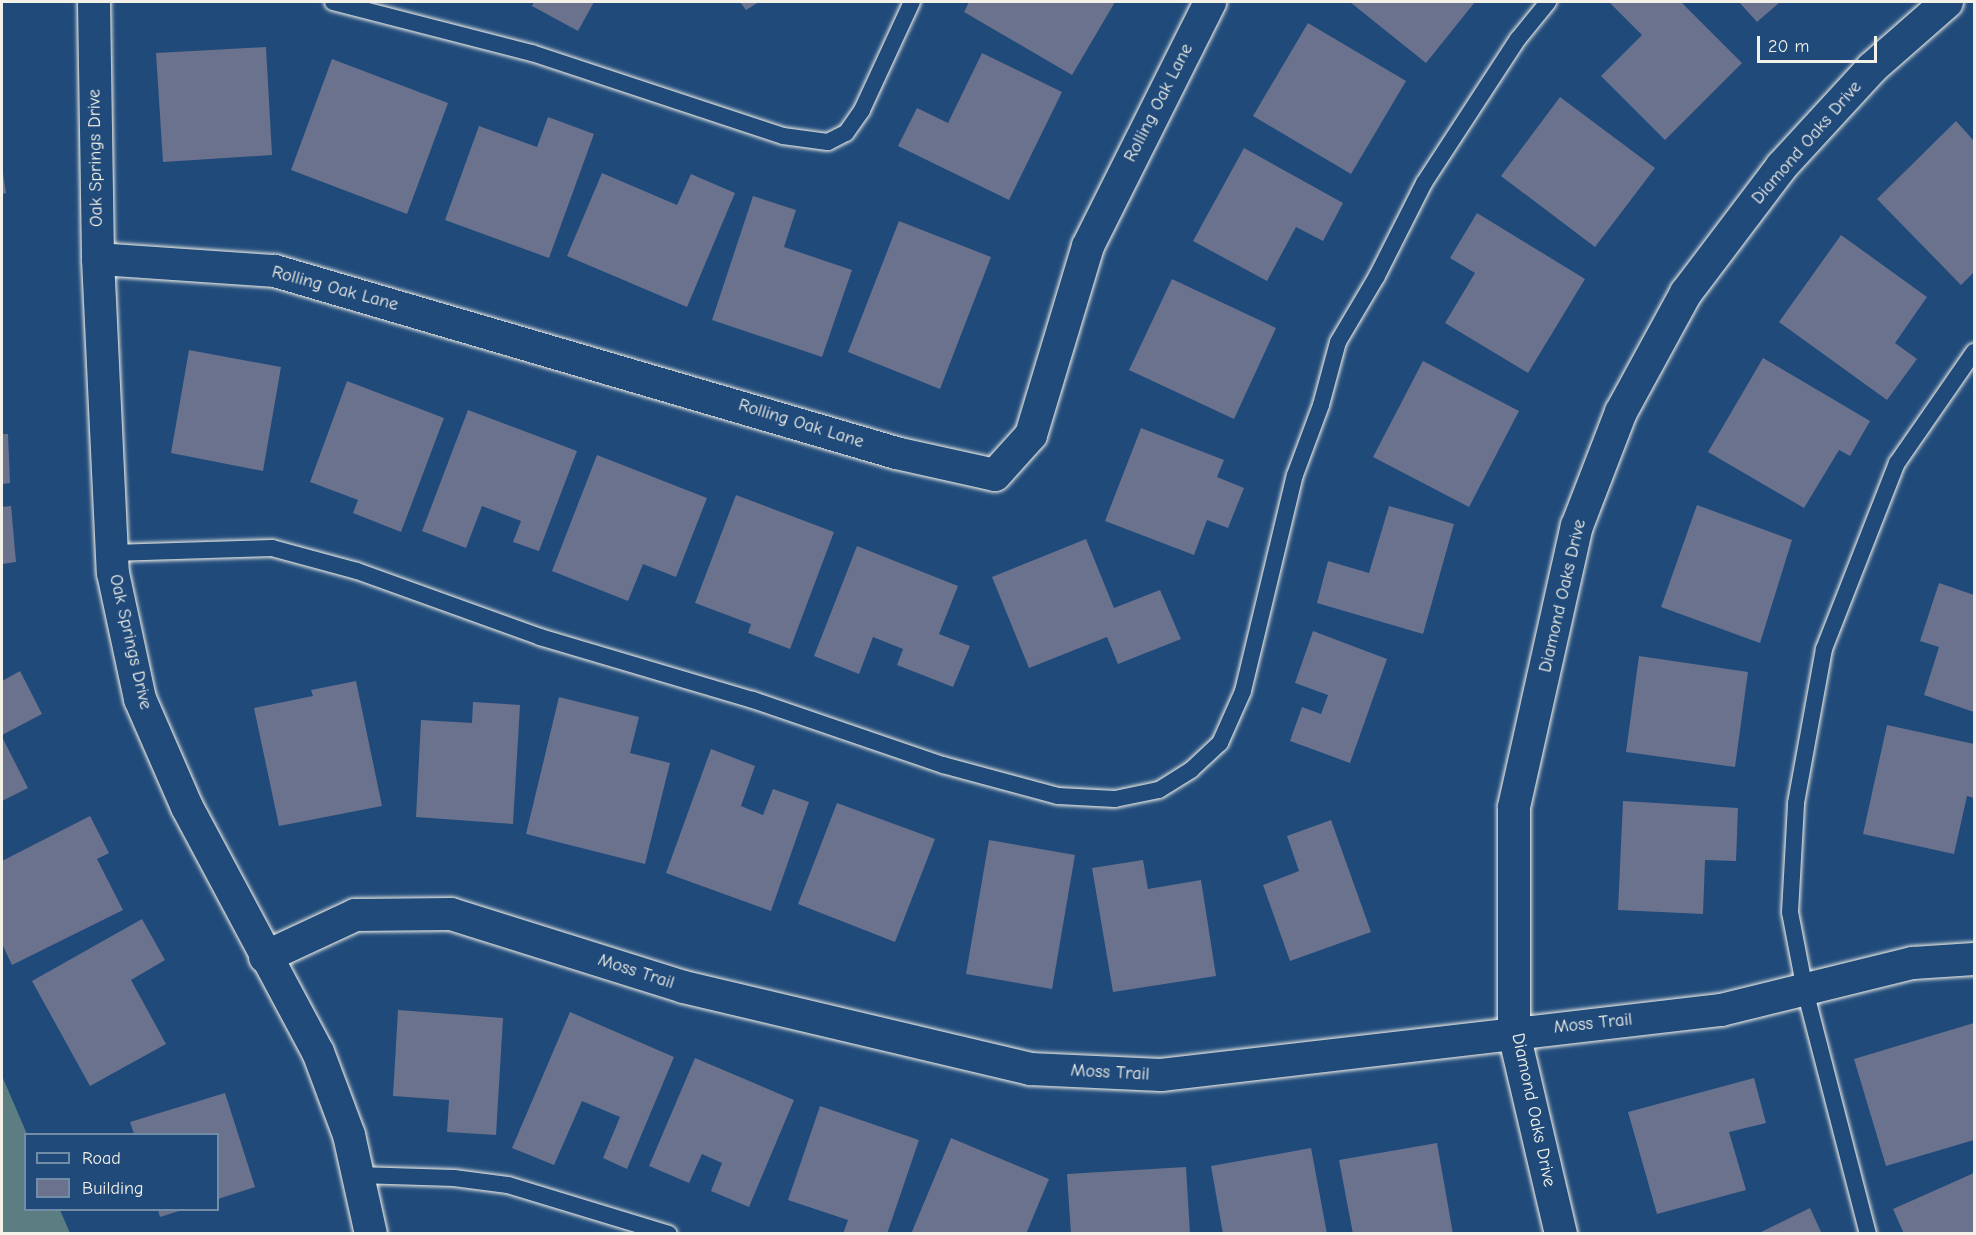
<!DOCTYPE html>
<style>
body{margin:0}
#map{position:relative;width:1976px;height:1235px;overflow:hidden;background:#1f4a7a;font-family:"Comic Neue",sans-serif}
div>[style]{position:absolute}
.green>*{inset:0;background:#5c7e83}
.building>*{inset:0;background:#6b728d}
.roads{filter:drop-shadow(0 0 2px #f4f1e8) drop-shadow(0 0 2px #f4f1e8)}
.lane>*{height:16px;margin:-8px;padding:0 8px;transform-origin:8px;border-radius:8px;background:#1f4a7a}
.street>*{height:32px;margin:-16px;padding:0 16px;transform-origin:16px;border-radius:16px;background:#1f4a7a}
span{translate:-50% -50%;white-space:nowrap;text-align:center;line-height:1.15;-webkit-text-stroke:5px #1f4a7a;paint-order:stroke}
.street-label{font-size:18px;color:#f4f1e8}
.frame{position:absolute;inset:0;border:3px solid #f4f1e8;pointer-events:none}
.legend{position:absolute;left:24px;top:1133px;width:195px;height:78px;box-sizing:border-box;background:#1f4a7a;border:2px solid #748da6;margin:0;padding:8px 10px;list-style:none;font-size:18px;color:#f4f1e8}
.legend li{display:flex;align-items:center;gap:12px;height:30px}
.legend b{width:30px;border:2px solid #748da6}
.scale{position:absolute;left:1757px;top:36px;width:120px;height:27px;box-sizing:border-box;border:3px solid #f4f1e8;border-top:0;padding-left:8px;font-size:18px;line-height:21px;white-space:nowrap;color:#f4f1e8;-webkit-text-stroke:4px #1f4a7a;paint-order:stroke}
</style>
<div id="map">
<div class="green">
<i style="clip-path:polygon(2px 1076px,27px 1134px,26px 1210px,60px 1210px,70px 1233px,2px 1233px)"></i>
</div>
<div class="building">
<i style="clip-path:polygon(534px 2px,594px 2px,578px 31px,532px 6px)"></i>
<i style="clip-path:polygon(740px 2px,759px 2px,746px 10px)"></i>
<i style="clip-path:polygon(969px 2px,1115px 2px,1072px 75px,964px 12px)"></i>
<i style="clip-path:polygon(1350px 2px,1475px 2px,1426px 63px)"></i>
<i style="clip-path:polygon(1609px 2px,1681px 2px,1742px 63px,1665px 140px,1601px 76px,1642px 35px)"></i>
<i style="clip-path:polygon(1739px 2px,1780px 2px,1757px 22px)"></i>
<i style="clip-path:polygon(1308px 23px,1406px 81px,1351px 174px,1253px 116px)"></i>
<i style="clip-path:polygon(266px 47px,272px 155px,163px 162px,156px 53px)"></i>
<i style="clip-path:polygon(982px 53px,1062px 92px,1009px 200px,898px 146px,917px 108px,948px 123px)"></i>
<i style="clip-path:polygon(332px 59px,448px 103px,407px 214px,291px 170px)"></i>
<i style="clip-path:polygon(1560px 97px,1655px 168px,1595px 247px,1501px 176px)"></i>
<i style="clip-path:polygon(548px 117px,594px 134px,549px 258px,445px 220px,479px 126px,537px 147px)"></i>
<i style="clip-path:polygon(1956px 121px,1974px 141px,1974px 272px,1961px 285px,1877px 199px)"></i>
<i style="clip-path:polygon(1244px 148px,1343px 203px,1323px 241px,1296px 227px,1267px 281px,1193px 241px)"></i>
<i style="clip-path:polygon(2px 167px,6px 193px,2px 194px)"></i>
<i style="clip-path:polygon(602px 173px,677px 205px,691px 174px,735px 193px,687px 307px,567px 256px)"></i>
<i style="clip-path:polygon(753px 196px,796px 210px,784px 247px,852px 270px,822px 357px,712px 320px)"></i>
<i style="clip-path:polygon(1477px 213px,1585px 279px,1528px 373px,1445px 323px,1475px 273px,1450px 258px)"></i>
<i style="clip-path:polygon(899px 221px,991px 257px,940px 389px,848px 352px)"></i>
<i style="clip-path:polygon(1841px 235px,1927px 297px,1895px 343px,1917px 359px,1887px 400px,1779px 322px)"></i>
<i style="clip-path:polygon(1172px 279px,1276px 328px,1234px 419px,1129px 370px)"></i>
<i style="clip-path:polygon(189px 350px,281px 367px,263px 471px,171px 453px)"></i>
<i style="clip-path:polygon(1763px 358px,1870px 421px,1850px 456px,1839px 450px,1804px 508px,1708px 452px)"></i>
<i style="clip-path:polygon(1423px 361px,1519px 411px,1469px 507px,1373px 457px)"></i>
<i style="clip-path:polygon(347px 381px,444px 418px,401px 532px,353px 513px,358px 500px,310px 482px)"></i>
<i style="clip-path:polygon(468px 410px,577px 451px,539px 551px,513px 542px,521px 521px,482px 506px,466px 548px,422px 531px)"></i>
<i style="clip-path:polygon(1141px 428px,1224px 460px,1217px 477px,1244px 488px,1228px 528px,1207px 520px,1194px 555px,1105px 521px)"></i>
<i style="clip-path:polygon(2px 434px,8px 434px,10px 483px,2px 484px)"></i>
<i style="clip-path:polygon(597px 455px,707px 498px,676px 577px,643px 564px,628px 601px,552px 571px)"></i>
<i style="clip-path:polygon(736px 495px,834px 532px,790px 649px,748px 633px,751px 624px,695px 603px)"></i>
<i style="clip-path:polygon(1697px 505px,1792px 540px,1760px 643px,1661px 607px)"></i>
<i style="clip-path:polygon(11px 506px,16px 562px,2px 564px,2px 507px)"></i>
<i style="clip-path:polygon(1389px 506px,1454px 524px,1423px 634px,1317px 603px,1328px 561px,1369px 573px)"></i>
<i style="clip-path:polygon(1086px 539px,1114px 608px,1160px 590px,1181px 639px,1118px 664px,1107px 637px,1029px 668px,992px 577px)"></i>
<i style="clip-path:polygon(857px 546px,958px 586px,939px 634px,970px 646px,953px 687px,897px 665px,903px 649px,873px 637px,859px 674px,814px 656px)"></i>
<i style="clip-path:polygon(1939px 583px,1974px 595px,1974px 712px,1924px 695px,1939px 647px,1920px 641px)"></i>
<i style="clip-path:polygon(1313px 631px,1387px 659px,1350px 763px,1290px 741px,1302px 707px,1321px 714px,1328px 695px,1295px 683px)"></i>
<i style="clip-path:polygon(1639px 656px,1748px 672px,1735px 767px,1626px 752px)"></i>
<i style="clip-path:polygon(20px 671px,42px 714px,2px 735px,2px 681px)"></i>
<i style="clip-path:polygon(356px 681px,382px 806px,279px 826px,254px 708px,313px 696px,311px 690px)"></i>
<i style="clip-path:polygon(559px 697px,639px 717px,630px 753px,670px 763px,645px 864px,526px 834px)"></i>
<i style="clip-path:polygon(473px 702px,520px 705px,513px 824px,416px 817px,421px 720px,472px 723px)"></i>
<i style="clip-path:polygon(1887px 725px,1974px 744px,1974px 798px,1967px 796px,1954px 854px,1863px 834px)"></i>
<i style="clip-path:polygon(2px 737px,28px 788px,2px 801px)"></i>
<i style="clip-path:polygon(711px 749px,755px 766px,741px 806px,763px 815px,773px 789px,809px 802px,771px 911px,666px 873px)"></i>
<i style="clip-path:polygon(1623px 801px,1738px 808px,1736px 861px,1705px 860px,1703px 914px,1618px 910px)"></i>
<i style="clip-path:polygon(837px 803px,935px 839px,895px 942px,798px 904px)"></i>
<i style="clip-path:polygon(90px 816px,109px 853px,97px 859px,123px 910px,12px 965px,2px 944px,2px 861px)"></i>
<i style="clip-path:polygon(1331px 820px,1371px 932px,1290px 961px,1263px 885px,1299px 871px,1287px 836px)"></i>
<i style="clip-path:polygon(989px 840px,1075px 855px,1052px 989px,966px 974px)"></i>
<i style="clip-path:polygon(1143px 860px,1148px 889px,1201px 880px,1216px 976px,1113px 992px,1092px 868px)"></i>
<i style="clip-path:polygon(142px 919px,165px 960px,131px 980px,166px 1044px,90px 1086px,32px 981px)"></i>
<i style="clip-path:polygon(398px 1010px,503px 1018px,496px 1135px,447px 1132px,449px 1100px,393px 1096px)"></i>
<i style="clip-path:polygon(570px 1012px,674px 1057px,627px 1169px,603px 1158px,620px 1117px,582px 1101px,554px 1165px,512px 1148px)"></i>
<i style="clip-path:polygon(1974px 1023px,1974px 1140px,1886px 1166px,1854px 1059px)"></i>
<i style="clip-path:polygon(695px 1058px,794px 1100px,749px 1207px,711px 1191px,722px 1163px,702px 1154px,689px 1183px,649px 1166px)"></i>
<i style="clip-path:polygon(1754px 1078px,1766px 1123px,1729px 1132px,1746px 1190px,1657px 1214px,1628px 1112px)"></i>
<i style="clip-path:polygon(225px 1093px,255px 1187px,218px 1199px,218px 1134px,134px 1134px,130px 1122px)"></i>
<i style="clip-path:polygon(820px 1106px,919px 1140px,887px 1234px,843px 1234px,848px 1220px,788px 1200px)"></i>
<i style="clip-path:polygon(951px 1138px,1049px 1179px,1026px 1234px,911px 1234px)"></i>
<i style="clip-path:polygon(1437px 1143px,1453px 1234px,1353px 1234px,1339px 1160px)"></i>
<i style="clip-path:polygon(1311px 1148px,1327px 1234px,1223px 1234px,1211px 1166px)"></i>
<i style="clip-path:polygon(1186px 1167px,1190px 1234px,1071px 1234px,1067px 1174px)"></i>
<i style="clip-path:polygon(1974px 1173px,1974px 1234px,1904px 1234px,1893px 1209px)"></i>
<i style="clip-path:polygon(1810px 1208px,1822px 1234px,1757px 1234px)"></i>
<i style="clip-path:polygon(158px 1210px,182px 1210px,160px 1217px)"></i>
</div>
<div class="roads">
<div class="lane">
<i style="left:333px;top:2px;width:205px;rotate:14.4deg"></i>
<i style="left:532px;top:53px;width:264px;rotate:18.3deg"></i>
<i style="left:783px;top:136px;width:45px;rotate:7.6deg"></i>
<i style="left:828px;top:142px;width:20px;rotate:-27deg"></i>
<i style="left:846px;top:133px;width:28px;rotate:-55deg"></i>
<i style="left:862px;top:110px;width:119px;rotate:-65.2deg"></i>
<i style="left:112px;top:553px;width:160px;rotate:-1.8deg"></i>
<i style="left:272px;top:548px;width:88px;rotate:15.1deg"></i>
<i style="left:357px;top:571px;width:195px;rotate:19.8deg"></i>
<i style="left:540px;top:637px;width:222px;rotate:16.5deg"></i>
<i style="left:753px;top:700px;width:201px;rotate:18.9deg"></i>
<i style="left:943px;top:765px;width:119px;rotate:15.1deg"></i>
<i style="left:1058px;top:796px;width:57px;rotate:3deg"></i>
<i style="left:1115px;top:799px;width:45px;rotate:-11.6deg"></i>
<i style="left:1159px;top:790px;width:38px;rotate:-32deg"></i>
<i style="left:1191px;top:770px;width:40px;rotate:-43deg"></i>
<i style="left:1220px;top:743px;width:57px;rotate:-66.1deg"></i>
<i style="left:1243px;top:691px;width:222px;rotate:-76.5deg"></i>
<i style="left:1295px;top:475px;width:75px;rotate:-69.6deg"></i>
<i style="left:1321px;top:405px;width:65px;rotate:-74.9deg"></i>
<i style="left:1338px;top:342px;width:77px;rotate:-59.4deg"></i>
<i style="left:1377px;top:276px;width:104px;rotate:-63.2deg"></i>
<i style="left:1424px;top:183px;width:172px;rotate:-56.9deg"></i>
<i style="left:1518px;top:39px;width:48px;rotate:-51deg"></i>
<i style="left:358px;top:1175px;width:96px;rotate:1.8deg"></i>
<i style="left:454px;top:1178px;width:54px;rotate:7.4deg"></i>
<i style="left:508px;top:1185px;width:168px;rotate:16.9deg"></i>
<i style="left:1868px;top:1234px;width:252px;rotate:-104.5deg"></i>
<i style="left:1805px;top:990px;width:79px;rotate:-100.9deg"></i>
<i style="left:1790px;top:912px;width:109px;rotate:-86.8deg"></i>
<i style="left:1796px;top:803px;width:157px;rotate:-79.7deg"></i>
<i style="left:1824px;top:649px;width:200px;rotate:-68.6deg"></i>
<i style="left:1897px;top:463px;width:135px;rotate:-55.3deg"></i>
</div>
<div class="street">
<i style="left:94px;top:2px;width:257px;rotate:89.1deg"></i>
<i style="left:98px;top:259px;width:314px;rotate:87.3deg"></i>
<i style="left:113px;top:573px;width:129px;rotate:77.9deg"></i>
<i style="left:140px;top:699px;width:118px;rotate:66.5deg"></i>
<i style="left:187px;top:807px;width:278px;rotate:61.9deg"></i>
<i style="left:318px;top:1052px;width:89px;rotate:69.5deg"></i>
<i style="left:349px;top:1135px;width:101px;rotate:77.5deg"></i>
<i style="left:98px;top:259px;width:177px;rotate:3.9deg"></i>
<i style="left:275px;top:271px;width:647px;rotate:16.33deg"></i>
<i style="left:896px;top:453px;width:101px;rotate:12.5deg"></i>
<i style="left:995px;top:475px;width:54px;rotate:-48deg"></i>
<i style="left:1031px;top:435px;width:197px;rotate:-73.2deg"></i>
<i style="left:1088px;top:246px;width:273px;rotate:-63.4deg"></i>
<i style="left:265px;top:957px;width:99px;rotate:-25deg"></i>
<i style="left:355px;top:915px;width:96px;rotate:-0.6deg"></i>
<i style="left:451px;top:914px;width:244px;rotate:17.4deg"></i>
<i style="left:684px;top:987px;width:356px;rotate:13.3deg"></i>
<i style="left:1030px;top:1069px;width:131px;rotate:2.6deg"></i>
<i style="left:1161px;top:1075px;width:564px;rotate:-6.62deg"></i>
<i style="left:1721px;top:1010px;width:198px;rotate:-13.8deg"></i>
<i style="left:1913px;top:963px;width:61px;rotate:-3.8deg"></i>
<i style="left:1561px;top:1234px;width:206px;rotate:-103.2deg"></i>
<i style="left:1514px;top:1033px;width:226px;rotate:-90deg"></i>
<i style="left:1514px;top:807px;width:288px;rotate:-77.4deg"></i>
<i style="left:1577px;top:526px;width:122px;rotate:-68.9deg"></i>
<i style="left:1621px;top:412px;width:136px;rotate:-61.4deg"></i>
<i style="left:1686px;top:293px;width:159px;rotate:-52.9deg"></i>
<i style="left:1782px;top:166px;width:133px;rotate:-47.4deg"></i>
<i style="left:1872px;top:68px;width:100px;rotate:-41.3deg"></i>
</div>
</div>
<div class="street-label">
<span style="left:1159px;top:103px;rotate:-63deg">Rolling Oak Lane</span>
<span style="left:1807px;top:143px;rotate:-49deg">Diamond Oaks Drive</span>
<span style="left:96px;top:158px;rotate:-91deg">Oak Springs Drive</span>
<span style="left:335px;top:289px;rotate:15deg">Rolling Oak Lane</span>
<span style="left:801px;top:424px;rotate:17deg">Rolling Oak Lane</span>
<span style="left:1563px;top:596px;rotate:-77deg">Diamond Oaks Drive</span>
<span style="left:130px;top:642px;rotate:77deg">Oak Springs Drive</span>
<span style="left:636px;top:972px;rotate:18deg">Moss Trail</span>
<span style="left:1593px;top:1024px;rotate:-6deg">Moss Trail</span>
<span style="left:1110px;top:1073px;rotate:3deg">Moss Trail</span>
<span style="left:1533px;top:1110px;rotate:78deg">Diamond Oaks Drive</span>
</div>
<div class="frame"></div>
<ul class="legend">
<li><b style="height:8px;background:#1f4a7a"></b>Road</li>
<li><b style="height:16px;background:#6b728d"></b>Building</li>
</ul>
<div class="scale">20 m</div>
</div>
